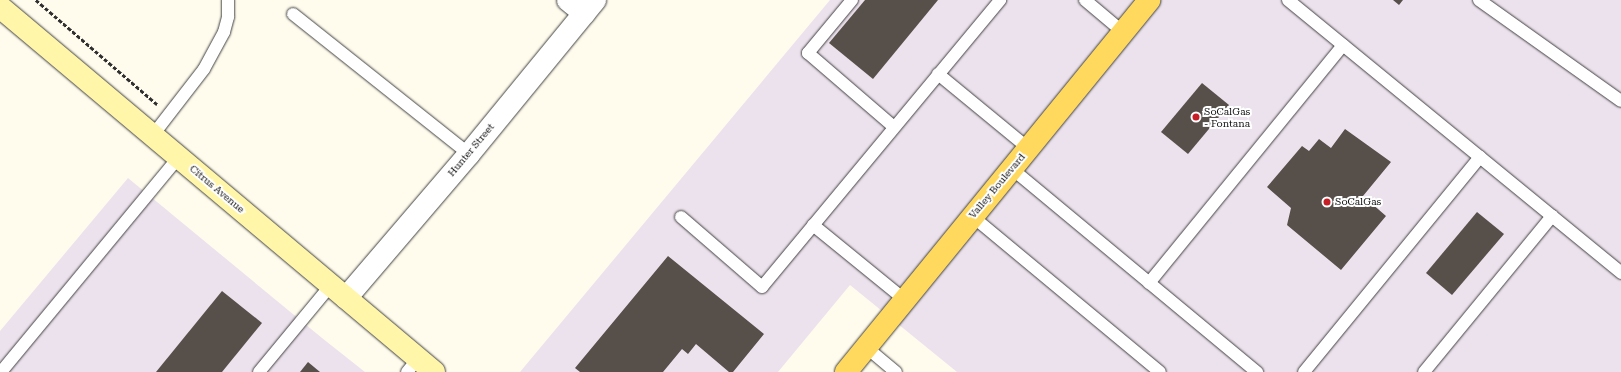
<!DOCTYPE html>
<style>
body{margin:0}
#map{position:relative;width:1621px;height:372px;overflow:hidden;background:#fffcee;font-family:"Roboto Serif",serif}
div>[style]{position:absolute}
.industrial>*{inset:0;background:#ece2ed}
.building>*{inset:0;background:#574f49}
.path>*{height:2.5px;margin-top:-1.25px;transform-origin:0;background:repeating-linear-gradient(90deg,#303030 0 4px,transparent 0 6px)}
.roads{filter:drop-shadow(0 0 1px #414141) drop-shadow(0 0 1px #414141)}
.service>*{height:12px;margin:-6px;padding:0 6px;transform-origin:6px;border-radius:6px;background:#fff}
.minor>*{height:22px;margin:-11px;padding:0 11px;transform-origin:11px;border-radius:11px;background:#fff}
.secondary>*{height:22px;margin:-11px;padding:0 11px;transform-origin:11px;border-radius:11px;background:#fff6a9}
.primary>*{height:22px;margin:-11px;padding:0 11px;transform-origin:11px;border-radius:11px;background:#ffd95e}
.dots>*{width:11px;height:11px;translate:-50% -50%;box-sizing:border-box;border:2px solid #fff;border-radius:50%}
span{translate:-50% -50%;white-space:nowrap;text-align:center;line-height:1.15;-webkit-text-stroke:4px #fff;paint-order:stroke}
.poi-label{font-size:10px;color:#0e0e0e}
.left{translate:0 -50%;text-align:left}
.street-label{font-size:10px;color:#0e0e0e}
</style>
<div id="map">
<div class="industrial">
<i style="clip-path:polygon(830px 0,1621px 0,1621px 372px,957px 372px,850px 285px,778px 372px,520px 372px)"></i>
<i style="clip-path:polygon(128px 178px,322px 338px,365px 372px,0 372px,0 331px)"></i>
</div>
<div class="building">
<i style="clip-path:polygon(865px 0,938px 0,873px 79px,829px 43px)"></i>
<i style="clip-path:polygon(1393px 0,1403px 0,1399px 5px)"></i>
<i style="clip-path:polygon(1202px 83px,1229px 105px,1188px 154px,1161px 132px)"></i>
<i style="clip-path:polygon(1345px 129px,1391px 162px,1363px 196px,1386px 216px,1341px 270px,1287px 225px,1291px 208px,1267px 187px,1302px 146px,1309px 151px,1319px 139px,1331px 148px)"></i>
<i style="clip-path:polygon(1477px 212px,1504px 234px,1452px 295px,1426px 273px)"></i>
<i style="clip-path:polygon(668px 256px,764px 334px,733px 372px,729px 372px,696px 344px,688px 354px,682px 349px,663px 372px,580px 372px,575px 368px)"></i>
<i style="clip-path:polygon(222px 291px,262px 323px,222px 372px,156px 372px)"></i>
<i style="clip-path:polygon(308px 362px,320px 372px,300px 372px)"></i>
</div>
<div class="path">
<i style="left:36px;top:0;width:160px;rotate:40.7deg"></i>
</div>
<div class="roads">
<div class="service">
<i style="left:852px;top:0;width:69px;rotate:129.7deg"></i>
<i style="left:808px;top:53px;width:113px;rotate:40.7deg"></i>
<i style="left:1085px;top:0;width:50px;rotate:40.1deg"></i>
<i style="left:1288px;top:0;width:431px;rotate:39.3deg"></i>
<i style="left:1479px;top:0;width:174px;rotate:35.4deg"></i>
<i style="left:293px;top:14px;width:225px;rotate:38.5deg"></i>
<i style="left:938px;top:74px;width:117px;rotate:39.4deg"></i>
<i style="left:153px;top:135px;width:83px;rotate:-52.3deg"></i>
<i style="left:204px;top:69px;width:42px;rotate:-61.6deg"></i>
<i style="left:224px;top:32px;width:16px;rotate:-75deg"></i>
<i style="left:228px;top:17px;width:17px;rotate:-90deg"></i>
<i style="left:1011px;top:168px;width:320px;rotate:39.7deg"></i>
<i style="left:972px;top:216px;width:244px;rotate:39.7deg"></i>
<i style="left:681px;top:217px;width:107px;rotate:40.8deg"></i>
<i style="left:762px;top:287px;width:373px;rotate:-50.3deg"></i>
<i style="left:813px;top:225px;width:119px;rotate:39.2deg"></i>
<i style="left:1149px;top:283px;width:307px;rotate:-50.8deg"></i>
<i style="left:866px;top:347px;width:39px;rotate:40deg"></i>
<i style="left:1px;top:372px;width:279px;rotate:-50.4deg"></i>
<i style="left:259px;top:372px;width:113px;rotate:-50.4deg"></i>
<i style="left:407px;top:372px;width:17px;rotate:-50deg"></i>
<i style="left:1304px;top:372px;width:278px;rotate:-50.7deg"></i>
<i style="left:1424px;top:372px;width:202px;rotate:-50.6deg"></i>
</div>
<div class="minor">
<i style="left:568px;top:0;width:21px;rotate:39deg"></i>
<i style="left:346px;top:298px;width:189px;rotate:-49.5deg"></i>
<i style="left:469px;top:154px;width:199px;rotate:-50.7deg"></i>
</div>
<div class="secondary">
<i style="left:0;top:7px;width:567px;rotate:40.06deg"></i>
</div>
<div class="primary">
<i style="left:846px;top:372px;width:480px;rotate:-50.8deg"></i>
</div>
</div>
<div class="dots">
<i style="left:1196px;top:117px;background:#c51e26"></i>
<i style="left:1327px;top:202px;background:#c51e26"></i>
</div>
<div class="poi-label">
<span class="left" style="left:1204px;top:117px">SoCalGas<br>- Fontana</span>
<span class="left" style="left:1335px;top:202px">SoCalGas</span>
</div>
<div class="street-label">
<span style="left:471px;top:150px;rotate:-50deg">Hunter Street</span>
<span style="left:997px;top:186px;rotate:-50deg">Valley Boulevard</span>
<span style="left:217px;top:189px;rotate:40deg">Citrus Avenue</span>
</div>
</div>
